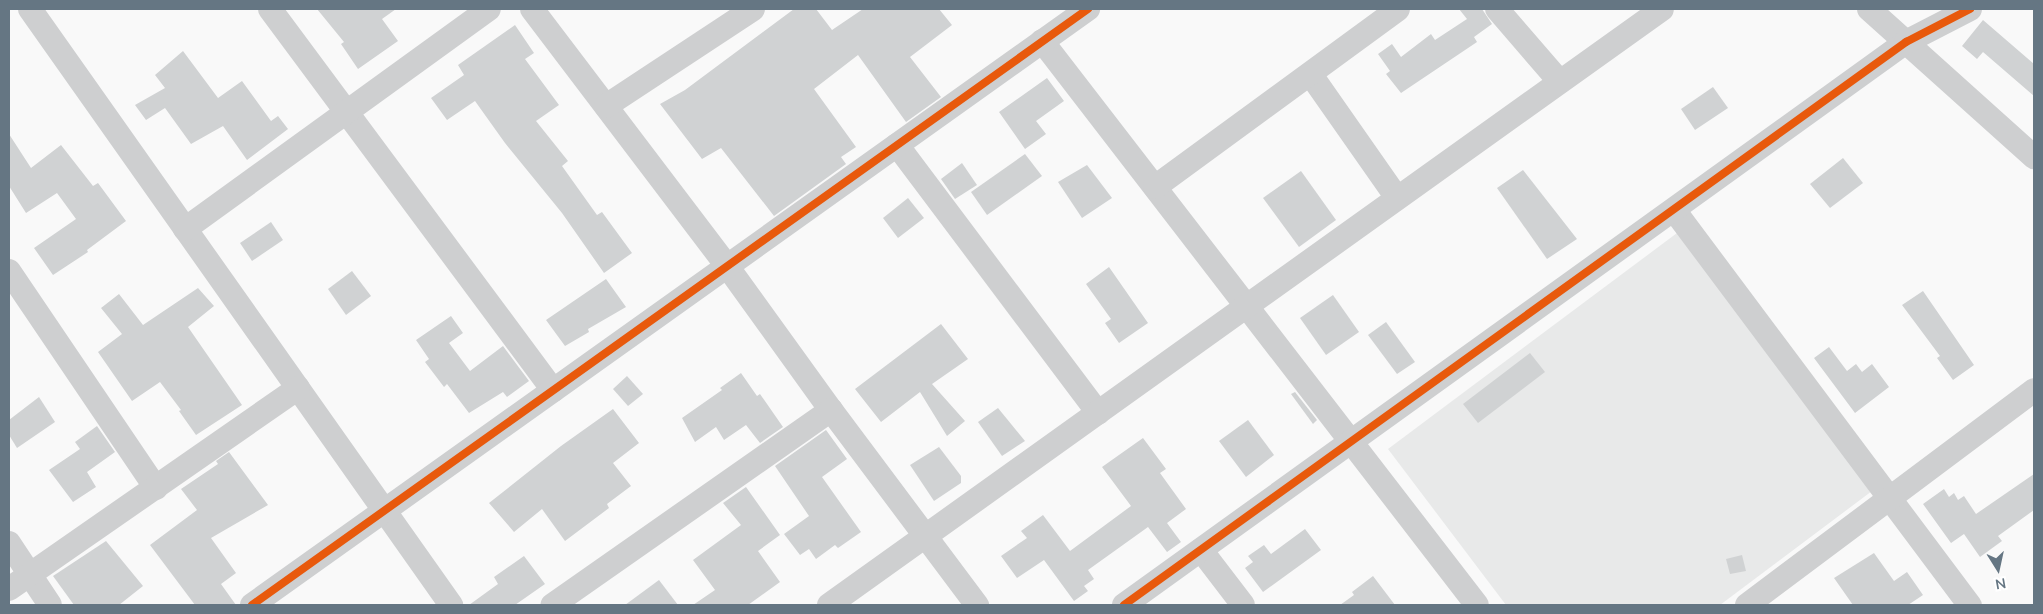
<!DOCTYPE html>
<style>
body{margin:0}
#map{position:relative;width:2043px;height:614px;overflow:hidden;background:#f9f9f9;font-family:Mulish,sans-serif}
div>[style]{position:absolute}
.built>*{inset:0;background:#e8e9e9}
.building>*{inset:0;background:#d0d2d3}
.street>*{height:24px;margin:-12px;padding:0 12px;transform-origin:12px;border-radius:12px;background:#cecfd0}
.cycleway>*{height:8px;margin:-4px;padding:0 4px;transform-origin:4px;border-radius:4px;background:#e8590c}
span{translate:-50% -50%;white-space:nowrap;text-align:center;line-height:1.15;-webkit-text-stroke:5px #fff;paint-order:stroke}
.frame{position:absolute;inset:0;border:10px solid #657683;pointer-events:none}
.north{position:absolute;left:1973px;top:544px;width:50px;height:50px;-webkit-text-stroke:4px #fff;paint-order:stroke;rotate:170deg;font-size:14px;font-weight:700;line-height:20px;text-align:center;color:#657683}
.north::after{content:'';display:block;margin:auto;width:18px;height:22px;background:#657683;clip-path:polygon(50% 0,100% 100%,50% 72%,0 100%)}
</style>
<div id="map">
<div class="built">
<i style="clip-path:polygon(1677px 233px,1872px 491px,1720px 605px,1506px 605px,1388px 449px)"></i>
</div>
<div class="building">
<i style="clip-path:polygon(317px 9px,396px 9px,382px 19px,398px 41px,358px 69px,341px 44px,344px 42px)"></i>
<i style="clip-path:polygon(794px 9px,816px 9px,832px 30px,863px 9px,939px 9px,952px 25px,910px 57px,941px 97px,906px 122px,858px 55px,814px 89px,856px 147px,841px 157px,846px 164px,774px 216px,721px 148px,702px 159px,660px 104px,685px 90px)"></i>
<i style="clip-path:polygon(1459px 9px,1482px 9px,1492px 24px,1474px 37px,1477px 42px,1401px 93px,1386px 74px,1390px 71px,1378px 54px,1392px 44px,1401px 57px,1431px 34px,1435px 40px,1467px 19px)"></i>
<i style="clip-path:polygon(1983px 20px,2034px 64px,2034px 96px,1983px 52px,1977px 59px,1962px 46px)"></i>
<i style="clip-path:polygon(515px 25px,534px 53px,525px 59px,559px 105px,536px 121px,568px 161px,562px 166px,597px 215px,602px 212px,632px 253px,604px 273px,562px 213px,505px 143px,475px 101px,447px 120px,431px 98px,464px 75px,458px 65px)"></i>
<i style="clip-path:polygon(183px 51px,218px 98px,242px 81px,271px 121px,278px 116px,288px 129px,247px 160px,223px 126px,191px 144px,165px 108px,146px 120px,135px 105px,165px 88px,155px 75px)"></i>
<i style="clip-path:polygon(1047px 78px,1064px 101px,1036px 121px,1046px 134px,1025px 149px,999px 112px)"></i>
<i style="clip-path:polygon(1713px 87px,1728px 108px,1695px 130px,1681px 109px)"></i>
<i style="clip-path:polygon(9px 134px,31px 168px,61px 145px,93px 186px,98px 183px,126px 221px,87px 250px,88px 252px,53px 275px,34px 248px,76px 219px,57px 193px,26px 213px,9px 186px)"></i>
<i style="clip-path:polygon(1025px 154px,1042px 176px,987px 215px,971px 192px)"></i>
<i style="clip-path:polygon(1843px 158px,1863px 183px,1830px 208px,1810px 184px)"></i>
<i style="clip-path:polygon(962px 163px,977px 185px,955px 199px,941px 179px)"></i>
<i style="clip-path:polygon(1087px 165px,1112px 198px,1082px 218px,1058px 182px)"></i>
<i style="clip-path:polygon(1523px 170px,1577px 239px,1547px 259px,1497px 188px)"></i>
<i style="clip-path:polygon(1301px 171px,1336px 220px,1299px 247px,1263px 198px)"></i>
<i style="clip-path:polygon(908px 198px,924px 218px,898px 238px,883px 218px)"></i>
<i style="clip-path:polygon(271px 222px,283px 240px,252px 261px,240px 243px)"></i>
<i style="clip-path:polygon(1109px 267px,1148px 323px,1119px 343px,1105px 323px,1111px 319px,1086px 284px)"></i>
<i style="clip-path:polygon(352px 271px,371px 296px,346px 315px,328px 289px)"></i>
<i style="clip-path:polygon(606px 279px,626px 307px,588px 329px,589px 332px,565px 346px,546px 320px)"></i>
<i style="clip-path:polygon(198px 288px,214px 306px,188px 327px,242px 405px,196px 435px,179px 411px,181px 410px,160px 382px,132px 401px,98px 352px,122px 334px,101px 308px,119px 294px,143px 325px)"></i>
<i style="clip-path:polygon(1923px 291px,1974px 365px,1953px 380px,1937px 358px,1940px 356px,1902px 305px)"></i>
<i style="clip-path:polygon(1333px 295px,1359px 332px,1326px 355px,1300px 318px)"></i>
<i style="clip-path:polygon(451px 316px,463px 333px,449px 343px,470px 371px,503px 346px,529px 381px,507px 397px,503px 392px,469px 413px,447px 384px,444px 387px,425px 362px,429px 359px,416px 340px)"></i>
<i style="clip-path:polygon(1386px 322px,1415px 362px,1397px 374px,1368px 335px)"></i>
<i style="clip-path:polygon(941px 324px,968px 359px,932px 384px,965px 421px,947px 436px,920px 392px,881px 422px,855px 389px)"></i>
<i style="clip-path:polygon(1829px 347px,1847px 371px,1856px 364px,1862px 372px,1872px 364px,1889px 387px,1855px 413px,1814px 358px)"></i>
<i style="clip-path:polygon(1530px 353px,1545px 372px,1478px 423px,1463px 404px)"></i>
<i style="clip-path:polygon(741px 373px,757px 396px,760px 394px,783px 427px,760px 443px,746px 425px,724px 440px,716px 427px,695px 442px,682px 418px,722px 390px,720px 388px)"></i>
<i style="clip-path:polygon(627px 376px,643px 394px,628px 406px,613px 389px)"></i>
<i style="clip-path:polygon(1295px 392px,1317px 420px,1313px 424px,1291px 394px)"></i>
<i style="clip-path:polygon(39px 397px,55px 422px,17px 448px,9px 435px,9px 420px)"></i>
<i style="clip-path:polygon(998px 408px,1025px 441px,1002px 456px,978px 422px)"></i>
<i style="clip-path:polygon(613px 409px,639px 443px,613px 463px,631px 486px,607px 504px,609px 508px,565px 541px,542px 509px,514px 532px,489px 503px,561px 446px)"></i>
<i style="clip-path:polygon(1248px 420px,1274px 455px,1246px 477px,1219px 441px)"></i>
<i style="clip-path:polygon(97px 426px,115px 452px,87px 472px,96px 487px,73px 502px,49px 470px,80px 449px,75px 442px)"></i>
<i style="clip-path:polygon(826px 430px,847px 459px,822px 477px,861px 532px,838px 548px,835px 545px,816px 559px,809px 549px,800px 555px,784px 534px,809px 516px,775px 466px)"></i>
<i style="clip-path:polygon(1143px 438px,1166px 469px,1160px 473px,1186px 509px,1167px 523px,1181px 542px,1167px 552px,1148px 527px,1088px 570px,1094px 579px,1084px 586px,1088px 591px,1074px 601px,1044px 560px,1017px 578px,1001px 556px,1027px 538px,1021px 531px,1043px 515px,1070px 551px,1131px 506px,1102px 467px)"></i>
<i style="clip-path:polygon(939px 447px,961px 476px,961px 483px,934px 501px,910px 465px)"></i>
<i style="clip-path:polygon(229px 452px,268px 505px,211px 538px,236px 573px,221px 584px,236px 605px,195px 605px,150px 545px,197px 510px,181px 489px,218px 464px,216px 461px)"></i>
<i style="clip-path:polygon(2034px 474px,2034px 510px,1998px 536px,2002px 541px,1980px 557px,1964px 534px,1951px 543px,1923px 504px,1944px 489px,1949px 497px,1954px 493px,1958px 500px,1964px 496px,1976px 514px)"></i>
<i style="clip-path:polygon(746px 487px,780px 535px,758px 551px,780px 582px,748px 605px,693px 605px,715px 590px,693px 560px,741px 525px,723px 503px)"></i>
<i style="clip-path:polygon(1305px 529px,1321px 550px,1263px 592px,1245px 568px,1253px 562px,1248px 556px,1264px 545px,1271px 554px)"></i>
<i style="clip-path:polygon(106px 541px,143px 586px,119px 605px,74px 605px,53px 576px)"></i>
<i style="clip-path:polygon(1874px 553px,1894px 581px,1907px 572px,1923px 595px,1908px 605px,1853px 605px,1834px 578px)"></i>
<i style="clip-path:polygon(1742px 555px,1746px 571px,1730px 574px,1726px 559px)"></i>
<i style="clip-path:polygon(524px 556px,545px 584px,515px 605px,469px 605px,498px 584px,494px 577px)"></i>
<i style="clip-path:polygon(1373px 576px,1395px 605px,1340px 605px,1354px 595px,1352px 592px)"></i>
<i style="clip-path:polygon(659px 580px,678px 605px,625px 605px)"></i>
</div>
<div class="street">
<i style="left:30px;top:9px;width:730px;rotate:54.76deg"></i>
<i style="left:270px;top:9px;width:475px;rotate:53.4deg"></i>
<i style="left:532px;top:9px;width:323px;rotate:52.8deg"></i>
<i style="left:727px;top:266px;width:178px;rotate:54.2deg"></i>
<i style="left:831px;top:410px;width:340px;rotate:145deg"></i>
<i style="left:1497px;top:9px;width:96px;rotate:49.2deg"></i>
<i style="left:1869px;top:9px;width:222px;rotate:41.9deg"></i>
<i style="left:1042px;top:41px;width:712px;rotate:52.36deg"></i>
<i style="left:1311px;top:75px;width:150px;rotate:55deg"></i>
<i style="left:606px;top:106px;width:176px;rotate:-33.4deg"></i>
<i style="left:897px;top:145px;width:335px;rotate:53.1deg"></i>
<i style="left:1155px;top:187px;width:301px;rotate:-36.2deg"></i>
<i style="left:1674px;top:210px;width:494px;rotate:53.2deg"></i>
<i style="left:185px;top:229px;width:375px;rotate:-35.9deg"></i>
<i style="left:9px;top:271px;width:262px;rotate:55.9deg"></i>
<i style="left:831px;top:410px;width:244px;rotate:53.2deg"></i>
<i style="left:9px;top:543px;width:74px;rotate:56.5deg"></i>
<i style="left:1201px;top:550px;width:69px;rotate:52.6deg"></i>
<i style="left:9px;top:589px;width:352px;rotate:-34.8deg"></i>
<i style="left:252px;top:605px;width:1027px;rotate:-35.49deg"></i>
<i style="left:829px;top:605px;width:1024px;rotate:-35.58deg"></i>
<i style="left:1124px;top:605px;width:964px;rotate:-35.75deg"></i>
<i style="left:1906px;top:42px;width:72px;rotate:-27.3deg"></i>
<i style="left:1747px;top:605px;width:359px;rotate:-36.8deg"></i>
</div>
<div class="cycleway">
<i style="left:252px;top:605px;width:1027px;rotate:-35.49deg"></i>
<i style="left:1124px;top:605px;width:964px;rotate:-35.75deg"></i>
<i style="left:1906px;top:42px;width:72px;rotate:-27.3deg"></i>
</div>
<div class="frame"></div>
<div class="north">N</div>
</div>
